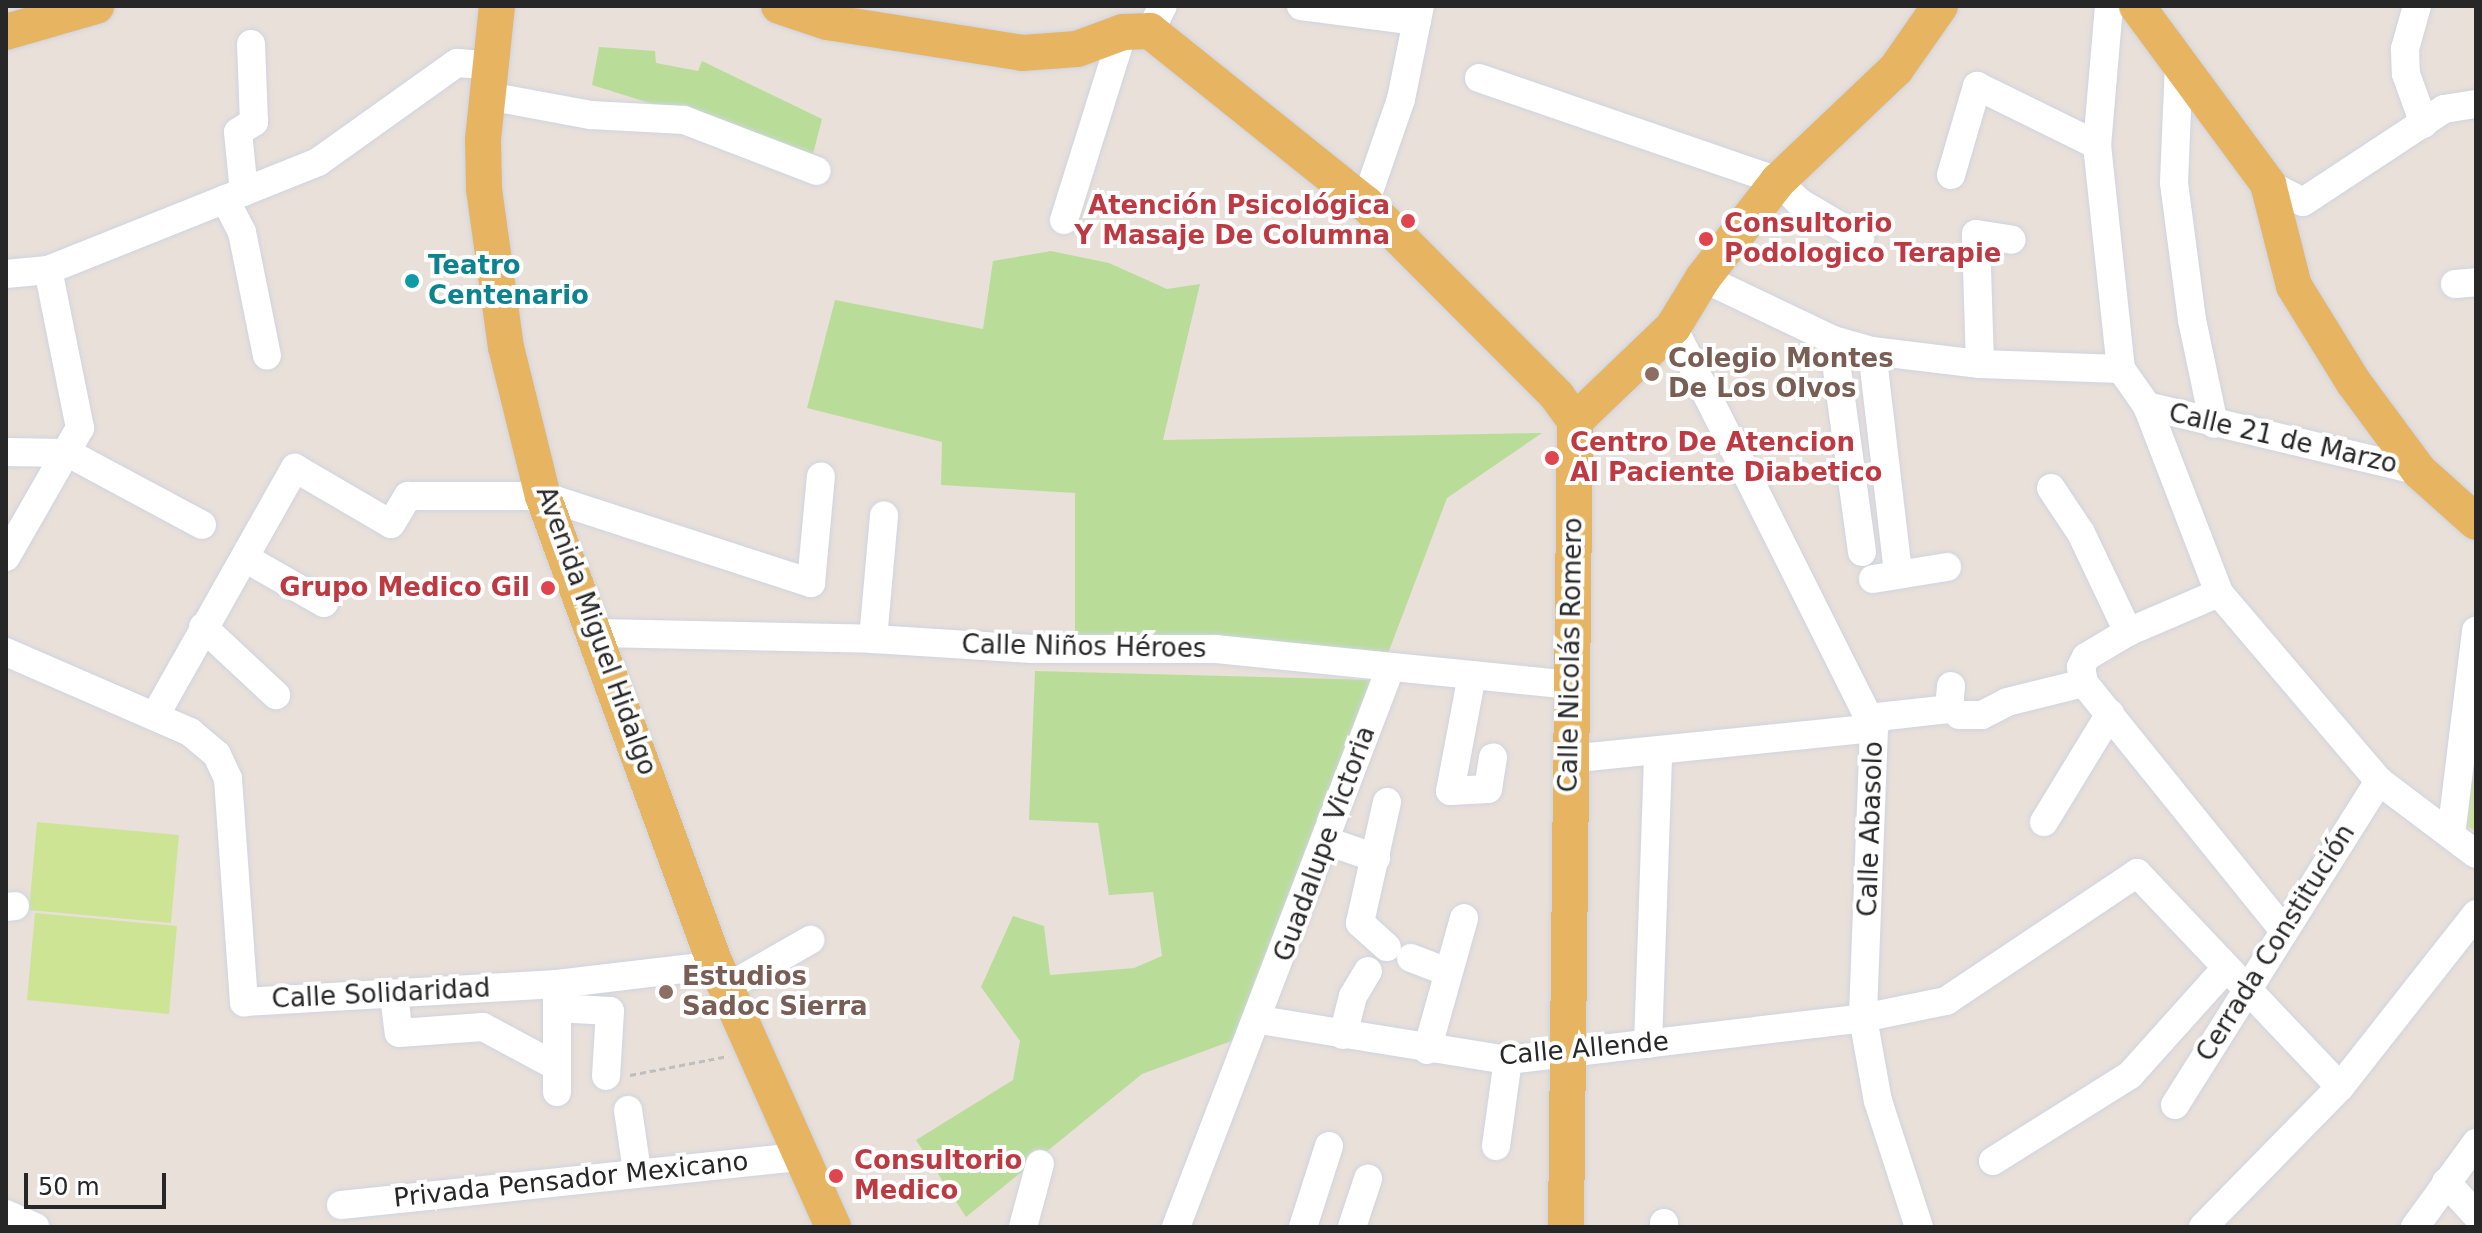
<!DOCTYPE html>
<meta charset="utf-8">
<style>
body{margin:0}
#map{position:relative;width:2482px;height:1233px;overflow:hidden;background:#e9e0d9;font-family:"DejaVu Sans",sans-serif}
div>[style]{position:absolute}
.green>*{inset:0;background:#b9dd99}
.pitch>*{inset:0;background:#cde495}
.path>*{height:3px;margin-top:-1.5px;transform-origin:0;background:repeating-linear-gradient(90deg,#bebebe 0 6px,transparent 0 10px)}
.roads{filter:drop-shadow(0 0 2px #cfd4e0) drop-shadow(0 0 2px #cfd4e0)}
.minor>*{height:28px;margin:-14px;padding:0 14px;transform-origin:14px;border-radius:14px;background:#fff}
.major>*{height:36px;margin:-18px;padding:0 18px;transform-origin:18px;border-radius:18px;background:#e7b561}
.dots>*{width:22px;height:22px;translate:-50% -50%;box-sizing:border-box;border:4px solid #fff;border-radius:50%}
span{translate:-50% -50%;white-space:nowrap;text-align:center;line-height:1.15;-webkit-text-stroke:8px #fff;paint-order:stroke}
.health-label{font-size:26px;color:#be3a42;font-weight:700}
.right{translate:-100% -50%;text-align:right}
.left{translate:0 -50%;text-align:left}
.culture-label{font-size:26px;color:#0d838f;font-weight:700}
.education-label{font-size:26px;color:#785e54;font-weight:700}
.street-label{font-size:26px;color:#272727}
.frame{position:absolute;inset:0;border:8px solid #272727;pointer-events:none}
.scale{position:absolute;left:24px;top:1173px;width:142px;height:36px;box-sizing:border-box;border:4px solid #272727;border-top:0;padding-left:10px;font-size:24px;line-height:28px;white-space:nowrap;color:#272727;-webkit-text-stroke:6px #fff;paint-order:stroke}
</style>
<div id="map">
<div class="green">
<i style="clip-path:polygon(599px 47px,655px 51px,656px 63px,698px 71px,702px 61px,822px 119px,813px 154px,592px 85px)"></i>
<i style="clip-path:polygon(1051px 251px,1109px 263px,1167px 289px,1200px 284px,1163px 440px,1542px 433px,1447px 498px,1387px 656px,1075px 640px,1075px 493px,941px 485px,942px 442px,807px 408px,835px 300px,983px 329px,993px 261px)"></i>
<i style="clip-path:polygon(1035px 671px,1375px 680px,1245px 1036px,1142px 1074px,966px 1217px,916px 1140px,1013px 1080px,1020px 1041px,981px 987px,1013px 916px,1044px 926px,1050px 975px,1134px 968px,1162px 956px,1153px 892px,1109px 895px,1098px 823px,1029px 820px)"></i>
</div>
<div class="pitch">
<i style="clip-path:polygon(2476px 772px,2476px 831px,2459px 822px)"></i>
<i style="clip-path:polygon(37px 822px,179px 835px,171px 923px,29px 910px)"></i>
<i style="clip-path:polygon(35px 913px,177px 926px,169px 1014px,27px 1000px)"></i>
</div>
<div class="path">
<i style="left:630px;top:1075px;width:100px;rotate:-11deg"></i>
</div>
<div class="roads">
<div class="minor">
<i style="left:1301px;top:6px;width:117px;rotate:7.4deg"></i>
<i style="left:2109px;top:6px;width:140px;rotate:94.9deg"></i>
<i style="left:2097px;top:145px;width:225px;rotate:83.9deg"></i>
<i style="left:2121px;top:369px;width:45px;rotate:54.9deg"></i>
<i style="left:2147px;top:406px;width:200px;rotate:68.9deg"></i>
<i style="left:2219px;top:593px;width:247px;rotate:49.6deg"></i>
<i style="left:2379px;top:781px;width:121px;rotate:37deg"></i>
<i style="left:2417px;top:6px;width:45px;rotate:105.6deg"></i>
<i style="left:2405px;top:49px;width:25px;rotate:88deg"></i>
<i style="left:2406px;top:74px;width:53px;rotate:70.2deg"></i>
<i style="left:1150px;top:31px;width:28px;rotate:-63deg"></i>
<i style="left:2179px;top:63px;width:120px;rotate:92.4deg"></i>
<i style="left:2174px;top:183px;width:138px;rotate:82.5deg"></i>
<i style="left:2192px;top:320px;width:106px;rotate:78.1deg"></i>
<i style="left:1479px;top:78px;width:316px;rotate:19deg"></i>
<i style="left:1778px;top:181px;width:30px;rotate:45deg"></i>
<i style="left:1799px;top:202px;width:71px;rotate:30.5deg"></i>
<i style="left:488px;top:96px;width:105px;rotate:10.5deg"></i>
<i style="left:591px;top:115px;width:93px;rotate:3.1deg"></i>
<i style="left:684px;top:120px;width:142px;rotate:21deg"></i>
<i style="left:1951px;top:175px;width:93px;rotate:-73.7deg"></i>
<i style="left:1977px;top:86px;width:134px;rotate:26.2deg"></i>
<i style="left:2268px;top:184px;width:39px;rotate:27deg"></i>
<i style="left:2303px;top:202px;width:169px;rotate:-33.4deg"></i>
<i style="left:2444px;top:109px;width:32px;rotate:-9deg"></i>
<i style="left:244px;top:192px;width:60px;rotate:-95.7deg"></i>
<i style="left:238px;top:132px;width:19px;rotate:-32deg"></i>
<i style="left:254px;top:122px;width:78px;rotate:-92.2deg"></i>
<i style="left:225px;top:199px;width:37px;rotate:63deg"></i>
<i style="left:242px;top:232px;width:126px;rotate:78.6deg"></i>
<i style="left:1365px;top:203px;width:110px;rotate:-70.9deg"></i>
<i style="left:1401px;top:99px;width:95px;rotate:-78.5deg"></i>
<i style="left:1064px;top:220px;width:197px;rotate:-72.6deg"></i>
<i style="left:6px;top:274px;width:42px;rotate:-5.4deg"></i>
<i style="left:48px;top:270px;width:291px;rotate:-21.8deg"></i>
<i style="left:318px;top:162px;width:171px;rotate:-35.5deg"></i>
<i style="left:457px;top:63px;width:32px;rotate:4deg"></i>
<i style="left:1703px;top:278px;width:144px;rotate:25.5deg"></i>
<i style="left:1833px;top:340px;width:41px;rotate:15.8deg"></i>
<i style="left:1872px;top:351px;width:109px;rotate:6.9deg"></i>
<i style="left:1980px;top:364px;width:141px;rotate:2deg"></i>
<i style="left:2455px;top:284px;width:21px;rotate:-5deg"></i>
<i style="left:1673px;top:327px;width:449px;rotate:63.4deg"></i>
<i style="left:1874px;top:728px;width:290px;rotate:92.2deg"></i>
<i style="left:1863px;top:1018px;width:84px;rotate:79.8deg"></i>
<i style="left:1878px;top:1101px;width:133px;rotate:72deg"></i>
<i style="left:1833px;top:340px;width:214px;rotate:82.2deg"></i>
<i style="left:1872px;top:351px;width:223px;rotate:83.3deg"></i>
<i style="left:1980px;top:364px;width:130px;rotate:-91.8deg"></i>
<i style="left:1976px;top:234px;width:36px;rotate:9deg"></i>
<i style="left:2147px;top:406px;width:280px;rotate:13.4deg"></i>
<i style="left:6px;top:452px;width:62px;rotate:0.9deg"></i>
<i style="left:68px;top:453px;width:152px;rotate:28.2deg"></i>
<i style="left:2051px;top:488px;width:54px;rotate:56.3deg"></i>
<i style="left:2081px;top:533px;width:110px;rotate:64.6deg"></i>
<i style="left:6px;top:557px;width:149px;rotate:-60.2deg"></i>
<i style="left:80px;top:428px;width:161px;rotate:-101.4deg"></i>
<i style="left:245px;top:558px;width:91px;rotate:29.7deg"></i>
<i style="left:1873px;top:579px;width:75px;rotate:-9.2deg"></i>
<i style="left:2219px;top:593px;width:99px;rotate:156.8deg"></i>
<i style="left:2128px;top:632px;width:49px;rotate:149.2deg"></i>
<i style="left:2086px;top:657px;width:11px;rotate:117deg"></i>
<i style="left:2081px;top:667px;width:16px;rotate:79deg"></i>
<i style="left:2084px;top:683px;width:315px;rotate:51.1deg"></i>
<i style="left:203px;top:627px;width:100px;rotate:43deg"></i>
<i style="left:598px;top:633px;width:275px;rotate:1.2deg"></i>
<i style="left:873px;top:639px;width:159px;rotate:3.6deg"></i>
<i style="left:1032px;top:649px;width:184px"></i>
<i style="left:1216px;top:649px;width:355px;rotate:5.8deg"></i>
<i style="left:873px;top:639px;width:124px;rotate:-84.9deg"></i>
<i style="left:6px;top:652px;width:201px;rotate:23.5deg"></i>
<i style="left:190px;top:732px;width:35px;rotate:40deg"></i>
<i style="left:217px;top:755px;width:26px;rotate:65deg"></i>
<i style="left:228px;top:779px;width:224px;rotate:85.9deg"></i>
<i style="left:244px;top:1002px;width:314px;rotate:-3.3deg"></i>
<i style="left:557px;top:984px;width:160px;rotate:-6.8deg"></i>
<i style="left:1472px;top:675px;width:118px;rotate:100.7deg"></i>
<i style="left:1450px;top:791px;width:38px;rotate:-3deg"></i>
<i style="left:1488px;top:789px;width:32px;rotate:-81deg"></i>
<i style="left:1959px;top:715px;width:23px"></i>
<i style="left:1982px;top:715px;width:28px;rotate:-27deg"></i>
<i style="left:2007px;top:702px;width:79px;rotate:-13.9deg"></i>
<i style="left:155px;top:716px;width:285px;rotate:-60.6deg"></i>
<i style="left:295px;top:468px;width:111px;rotate:30.3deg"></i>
<i style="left:391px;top:524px;width:33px;rotate:-59deg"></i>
<i style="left:408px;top:496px;width:135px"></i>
<i style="left:543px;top:496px;width:282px;rotate:18deg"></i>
<i style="left:811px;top:583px;width:107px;rotate:-84.7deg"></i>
<i style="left:1868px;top:718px;width:81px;rotate:-6.3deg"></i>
<i style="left:1949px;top:709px;width:23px;rotate:-85deg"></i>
<i style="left:1569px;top:759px;width:307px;rotate:-5.8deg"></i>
<i style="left:1387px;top:802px;width:124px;rotate:102.6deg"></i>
<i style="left:1360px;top:923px;width:36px;rotate:42deg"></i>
<i style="left:2044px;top:822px;width:127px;rotate:-58.6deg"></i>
<i style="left:2451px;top:835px;width:206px;rotate:-83deg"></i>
<i style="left:1326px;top:841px;width:53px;rotate:18.8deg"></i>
<i style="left:6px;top:907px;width:9px;rotate:-6deg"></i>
<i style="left:1411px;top:958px;width:39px;rotate:21deg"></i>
<i style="left:728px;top:987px;width:95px;rotate:-29.8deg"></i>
<i style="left:557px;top:989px;width:103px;rotate:90deg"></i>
<i style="left:394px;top:995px;width:38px;rotate:83deg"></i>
<i style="left:399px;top:1033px;width:84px;rotate:-4.1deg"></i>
<i style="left:483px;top:1027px;width:81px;rotate:28.2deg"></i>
<i style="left:557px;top:1008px;width:53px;rotate:3.2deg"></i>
<i style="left:610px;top:1011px;width:65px;rotate:93.5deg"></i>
<i style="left:1260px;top:1020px;width:251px;rotate:9.2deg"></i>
<i style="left:1508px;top:1060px;width:357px;rotate:-6.7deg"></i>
<i style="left:1863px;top:1018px;width:85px;rotate:-11.6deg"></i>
<i style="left:1946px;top:1001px;width:230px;rotate:-33.8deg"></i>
<i style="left:2137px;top:873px;width:295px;rotate:46.5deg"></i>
<i style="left:1343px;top:1035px;width:40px;rotate:-75.6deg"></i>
<i style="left:1353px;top:996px;width:29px;rotate:-59deg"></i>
<i style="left:1648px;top:1044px;width:292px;rotate:-88deg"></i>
<i style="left:1427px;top:1050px;width:137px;rotate:-74.3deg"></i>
<i style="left:2175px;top:1105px;width:383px;rotate:-57.8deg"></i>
<i style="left:628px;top:1110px;width:62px;rotate:81.6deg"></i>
<i style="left:1496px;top:1146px;width:87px;rotate:-82.1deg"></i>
<i style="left:1993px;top:1161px;width:162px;rotate:-32.1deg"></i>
<i style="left:2130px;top:1075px;width:144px;rotate:-48.1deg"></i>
<i style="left:2446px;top:1182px;width:45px;rotate:47.7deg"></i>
<i style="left:341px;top:1205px;width:462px;rotate:-6deg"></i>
<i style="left:6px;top:1214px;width:32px;rotate:24deg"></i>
<i style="left:1664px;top:1223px;width:4px;rotate:90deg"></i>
<i style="left:1023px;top:1227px;width:65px;rotate:-74.9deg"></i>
<i style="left:1176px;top:1227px;width:598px;rotate:-69.02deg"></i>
<i style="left:1303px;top:1227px;width:85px;rotate:-72.2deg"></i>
<i style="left:1352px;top:1227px;width:51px;rotate:-71.6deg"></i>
<i style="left:2203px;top:1227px;width:196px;rotate:-45.6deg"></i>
<i style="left:2340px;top:1087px;width:220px;rotate:-51.8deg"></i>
<i style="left:2415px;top:1227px;width:104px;rotate:-54deg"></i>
</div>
<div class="major">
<i style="left:497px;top:6px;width:135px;rotate:96deg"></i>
<i style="left:483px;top:140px;width:49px;rotate:88.8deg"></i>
<i style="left:484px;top:189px;width:160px;rotate:82.1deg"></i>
<i style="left:506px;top:347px;width:154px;rotate:76.1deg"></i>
<i style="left:543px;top:496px;width:500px;rotate:69.8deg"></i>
<i style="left:716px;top:965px;width:287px;rotate:65.9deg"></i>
<i style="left:779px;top:6px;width:51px;rotate:18.4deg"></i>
<i style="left:827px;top:22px;width:197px;rotate:9deg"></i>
<i style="left:1022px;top:53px;width:55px;rotate:-4.2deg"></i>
<i style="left:1077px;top:49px;width:49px;rotate:-20.3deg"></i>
<i style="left:1123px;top:32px;width:27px;rotate:-2deg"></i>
<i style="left:1150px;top:31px;width:275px;rotate:38.7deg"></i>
<i style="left:1365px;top:203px;width:272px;rotate:45.1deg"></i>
<i style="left:1557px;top:396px;width:31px;rotate:54deg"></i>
<i style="left:1575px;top:421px;width:806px;rotate:90.64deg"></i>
<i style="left:2137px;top:6px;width:221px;rotate:53.6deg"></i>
<i style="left:2268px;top:184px;width:105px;rotate:75.7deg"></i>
<i style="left:2294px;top:286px;width:114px;rotate:58.3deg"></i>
<i style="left:2354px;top:383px;width:109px;rotate:53.5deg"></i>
<i style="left:2419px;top:471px;width:76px;rotate:41.8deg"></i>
<i style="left:6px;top:32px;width:94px;rotate:-16.1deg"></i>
<i style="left:1575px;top:421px;width:136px;rotate:-43.8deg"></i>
<i style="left:1673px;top:327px;width:57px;rotate:-58.5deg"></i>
<i style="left:1703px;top:278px;width:123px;rotate:-52.3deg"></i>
<i style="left:1778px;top:181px;width:163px;rotate:-43.5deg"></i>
<i style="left:1896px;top:69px;width:77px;rotate:-55.1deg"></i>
</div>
</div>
<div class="dots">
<i style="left:1408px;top:221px;background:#e0444e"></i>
<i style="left:1706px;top:239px;background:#e0444e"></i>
<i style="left:412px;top:281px;background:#0f9aa8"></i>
<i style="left:1652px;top:374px;background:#8d6e63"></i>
<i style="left:1552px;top:458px;background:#e0444e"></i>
<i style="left:548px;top:588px;background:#e0444e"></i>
<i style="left:666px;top:992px;background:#8d6e63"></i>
<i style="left:836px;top:1176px;background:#e0444e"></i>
</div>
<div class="health-label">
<span class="right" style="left:1390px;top:221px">Atención Psicológica<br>Y Masaje De Columna</span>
<span class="left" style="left:1724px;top:239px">Consultorio<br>Podologico Terapie</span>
<span class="left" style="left:1570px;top:458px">Centro De Atencion<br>Al Paciente Diabetico</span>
<span class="right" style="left:530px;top:588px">Grupo Medico Gil</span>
<span class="left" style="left:854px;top:1176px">Consultorio<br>Medico</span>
</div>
<div class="culture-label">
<span class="left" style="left:428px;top:281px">Teatro<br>Centenario</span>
</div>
<div class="education-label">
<span class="left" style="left:1668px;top:374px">Colegio Montes<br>De Los Olvos</span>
<span class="left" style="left:682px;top:992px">Estudios<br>Sadoc Sierra</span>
</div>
<div class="street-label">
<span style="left:2283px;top:439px;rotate:13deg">Calle 21 de Marzo</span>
<span style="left:596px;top:631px;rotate:70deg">Avenida Miguel Hidalgo</span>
<span style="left:1084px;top:647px;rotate:1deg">Calle Niños Héroes</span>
<span style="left:1571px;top:655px;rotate:-89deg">Calle Nicolás Romero</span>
<span style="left:1871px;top:829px;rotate:-88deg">Calle Abasolo</span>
<span style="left:1325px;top:844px;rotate:-70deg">Guadalupe Victoria</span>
<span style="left:2276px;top:943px;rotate:-58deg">Cerrada Constitución</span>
<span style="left:381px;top:994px;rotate:-3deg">Calle Solidaridad</span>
<span style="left:1584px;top:1049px;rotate:-5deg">Calle Allende</span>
<span style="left:571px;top:1180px;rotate:-6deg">Privada Pensador Mexicano</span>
</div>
<div class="frame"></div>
<div class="scale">50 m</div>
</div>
